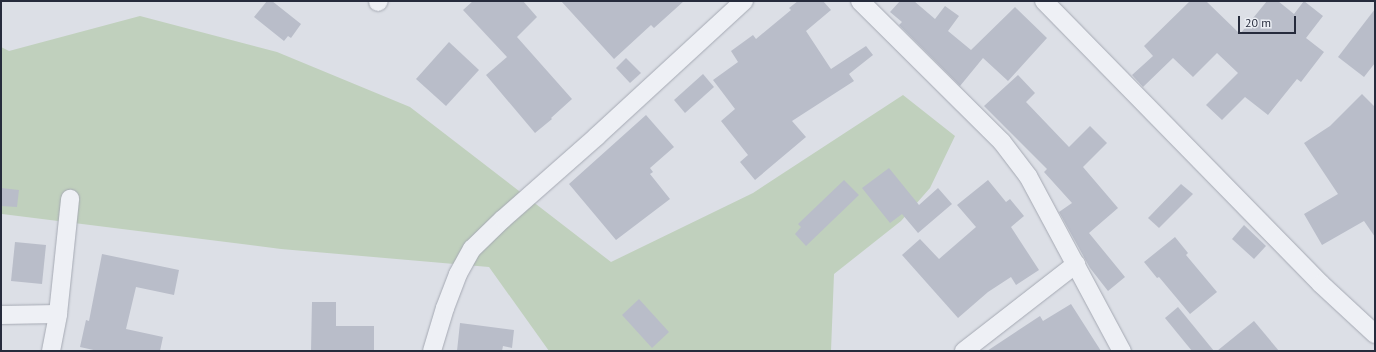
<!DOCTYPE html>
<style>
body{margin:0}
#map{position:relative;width:1376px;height:352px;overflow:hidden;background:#dcdfe6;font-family:"PT Sans",sans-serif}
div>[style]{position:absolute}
.green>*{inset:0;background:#c0d0bd}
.building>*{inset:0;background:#b9bdc9}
.roads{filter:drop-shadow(0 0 1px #a5a9b3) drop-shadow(0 0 1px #a5a9b3)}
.street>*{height:18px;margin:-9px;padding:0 9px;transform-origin:9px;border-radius:9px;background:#eef0f5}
span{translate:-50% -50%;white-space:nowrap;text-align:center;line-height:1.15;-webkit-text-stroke:3px #ebeef4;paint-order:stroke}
.frame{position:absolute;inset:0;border:2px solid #262b3c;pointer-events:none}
.scale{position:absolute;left:1238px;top:16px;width:58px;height:18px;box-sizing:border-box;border:2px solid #262b3c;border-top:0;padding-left:5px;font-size:12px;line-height:14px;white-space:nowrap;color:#262b3c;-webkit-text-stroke:3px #ebeef4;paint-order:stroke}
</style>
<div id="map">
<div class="green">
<i style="clip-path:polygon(140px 16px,277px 52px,410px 107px,611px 262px,753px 193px,903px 95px,955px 136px,930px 188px,901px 221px,834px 274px,831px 351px,549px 351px,489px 267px,281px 249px,2px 214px,1px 216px,1px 47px,9px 51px)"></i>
</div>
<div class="building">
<i style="clip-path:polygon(267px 1px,272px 1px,301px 24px,291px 38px,288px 36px,284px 41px,254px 17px)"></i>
<i style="clip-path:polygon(473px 1px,523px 1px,537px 17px,517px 37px,572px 99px,551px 118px,552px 119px,535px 133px,486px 75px,507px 57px,463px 10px)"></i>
<i style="clip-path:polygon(561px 1px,684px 1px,654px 28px,651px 25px,614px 59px)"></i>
<i style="clip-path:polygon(798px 1px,823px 1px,831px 10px,806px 31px,831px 69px,866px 46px,873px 55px,849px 74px,854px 81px,792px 121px,806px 137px,755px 180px,740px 162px,748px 155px,721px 121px,735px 109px,713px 80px,738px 62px,731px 51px,753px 35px,756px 39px,791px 10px,789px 8px)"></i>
<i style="clip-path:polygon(900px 1px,914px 1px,935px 19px,945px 6px,959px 16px,948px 31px,971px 50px,1015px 7px,1047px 38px,1008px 81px,983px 58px,960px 86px,899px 25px,902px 22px,890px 12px)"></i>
<i style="clip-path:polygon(1190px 1px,1206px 1px,1240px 34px,1267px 1px,1278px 1px,1294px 14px,1304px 1px,1323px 16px,1306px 38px,1324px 52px,1301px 82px,1297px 79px,1268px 115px,1245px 97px,1222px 120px,1206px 105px,1238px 73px,1217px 53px,1193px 77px,1173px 58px,1143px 87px,1132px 75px,1153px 56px,1144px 46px)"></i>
<i style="clip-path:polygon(1375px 9px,1375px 63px,1364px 77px,1338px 57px)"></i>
<i style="clip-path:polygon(449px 42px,479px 70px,446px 106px,416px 79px)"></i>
<i style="clip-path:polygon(626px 58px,641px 73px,630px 83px,616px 68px)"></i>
<i style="clip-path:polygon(703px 74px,714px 87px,685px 113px,674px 100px)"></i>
<i style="clip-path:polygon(1018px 75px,1035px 93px,1026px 102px,1069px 147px,1090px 126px,1107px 143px,1083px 167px,1118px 208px,1089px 233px,1125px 277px,1108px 291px,1090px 268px,1059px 212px,1072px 203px,1044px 172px,1047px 169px,984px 106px)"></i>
<i style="clip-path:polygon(1362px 94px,1375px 107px,1375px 237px,1364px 221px,1322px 245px,1304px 214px,1338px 194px,1304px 143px,1330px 126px)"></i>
<i style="clip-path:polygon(646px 115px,674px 147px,650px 168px,653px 172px,650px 174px,670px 199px,616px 240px,569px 184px)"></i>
<i style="clip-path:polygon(889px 168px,919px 205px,938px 188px,952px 204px,918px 233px,902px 214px,890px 223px,862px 188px)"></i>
<i style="clip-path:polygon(844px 180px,859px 195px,806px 246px,795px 234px,801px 227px,798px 224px)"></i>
<i style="clip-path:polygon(988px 180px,1006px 202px,1010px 199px,1024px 216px,1011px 227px,1039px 270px,1016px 285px,1011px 277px,988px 292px,958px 318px,902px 255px,920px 239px,939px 259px,976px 227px,957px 205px)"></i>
<i style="clip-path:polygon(1181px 184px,1193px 194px,1159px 228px,1148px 218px)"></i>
<i style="clip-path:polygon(1px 188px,19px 190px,17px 207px,1px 206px)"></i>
<i style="clip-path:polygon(1244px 225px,1266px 246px,1254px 259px,1232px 239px)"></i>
<i style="clip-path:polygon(1175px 237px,1188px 253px,1186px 255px,1217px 292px,1190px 314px,1159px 277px,1157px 278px,1144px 262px)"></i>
<i style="clip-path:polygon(15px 242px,46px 245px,42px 284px,11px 281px)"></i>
<i style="clip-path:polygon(102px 254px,179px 270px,174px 295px,136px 287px,126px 329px,163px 337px,160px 351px,98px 351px,80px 347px,86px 320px,89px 321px)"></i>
<i style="clip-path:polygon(639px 299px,669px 332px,652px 348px,622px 315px)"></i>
<i style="clip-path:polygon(312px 302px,336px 302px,336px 326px,374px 326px,374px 351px,311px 351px)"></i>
<i style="clip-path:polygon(1071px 304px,1101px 351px,987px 351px,1040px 316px,1043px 321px)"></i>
<i style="clip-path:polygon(1178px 307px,1214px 351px,1192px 351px,1165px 318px)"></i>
<i style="clip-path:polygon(1254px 321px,1279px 351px,1217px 351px)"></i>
<i style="clip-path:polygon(460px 323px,514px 330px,512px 348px,503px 346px,502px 351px,457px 351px)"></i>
</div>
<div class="roads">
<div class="street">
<i style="left:860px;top:1px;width:200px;rotate:44.8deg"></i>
<i style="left:1002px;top:142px;width:43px;rotate:52.6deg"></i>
<i style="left:1028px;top:176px;width:199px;rotate:61.8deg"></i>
<i style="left:1044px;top:1px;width:396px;rotate:45.6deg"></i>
<i style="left:1321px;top:284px;width:74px;rotate:42.8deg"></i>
<i style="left:378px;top:2px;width:1px;rotate:-45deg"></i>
<i style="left:1px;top:315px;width:57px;rotate:-1deg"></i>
<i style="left:51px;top:351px;width:38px;rotate:-79deg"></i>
<i style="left:58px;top:314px;width:116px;rotate:-84deg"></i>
<i style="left:432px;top:351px;width:45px;rotate:-73.2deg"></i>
<i style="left:445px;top:308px;width:36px;rotate:-69deg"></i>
<i style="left:458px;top:274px;width:29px;rotate:-61deg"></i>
<i style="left:472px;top:249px;width:43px;rotate:-44.1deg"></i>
<i style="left:503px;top:219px;width:125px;rotate:-41.4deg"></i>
<i style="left:597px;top:136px;width:200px;rotate:-42.6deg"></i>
<i style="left:964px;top:351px;width:142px;rotate:-37.8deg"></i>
</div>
</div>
<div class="frame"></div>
<div class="scale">20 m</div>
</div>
